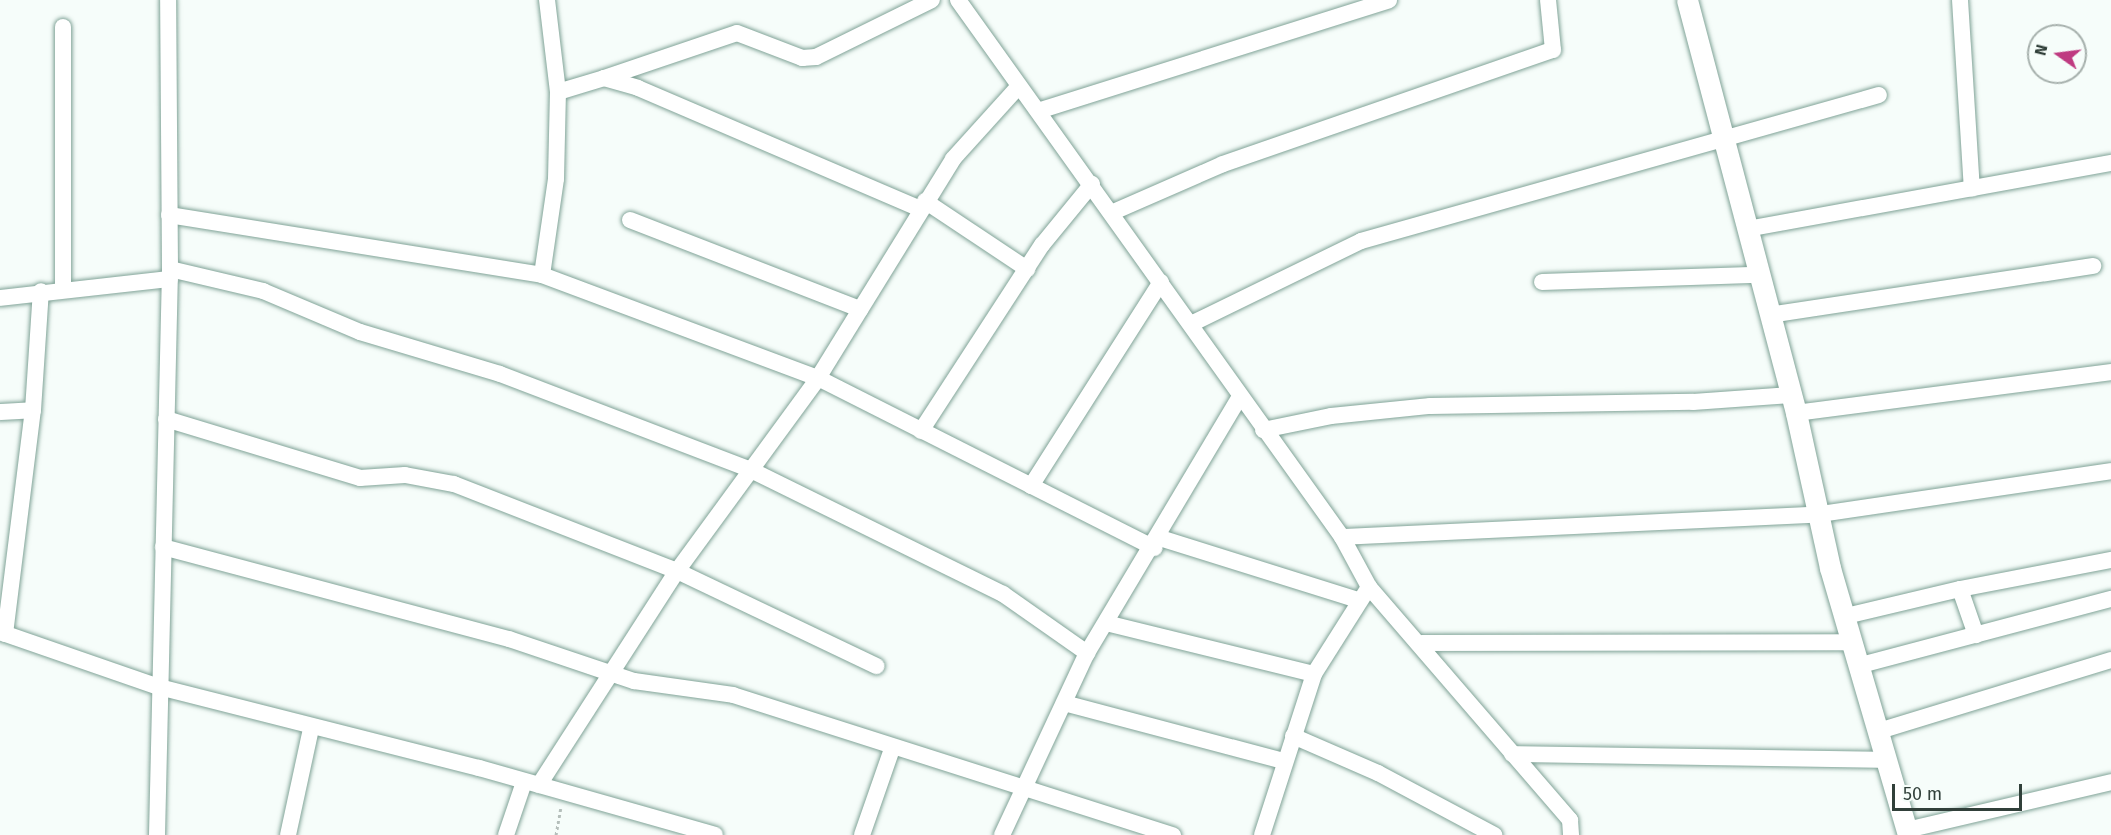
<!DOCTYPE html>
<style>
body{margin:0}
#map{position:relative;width:2111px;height:835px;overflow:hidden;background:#f6fdfa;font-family:"Fira Sans",sans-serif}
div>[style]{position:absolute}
.path>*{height:3px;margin-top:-1.5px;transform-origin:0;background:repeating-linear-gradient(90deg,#b5bfbb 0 3px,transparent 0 6px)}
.roads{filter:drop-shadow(0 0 2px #80a397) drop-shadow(0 0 2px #80a397)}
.minor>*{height:16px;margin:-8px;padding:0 8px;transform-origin:8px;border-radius:8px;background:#fff}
.tertiary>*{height:21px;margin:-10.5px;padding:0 10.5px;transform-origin:10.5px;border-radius:10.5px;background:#fff}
span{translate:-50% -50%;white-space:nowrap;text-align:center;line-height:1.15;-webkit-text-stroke:6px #f6fdfa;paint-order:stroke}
.north{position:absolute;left:2027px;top:24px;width:60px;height:60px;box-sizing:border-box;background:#f6fdfa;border:2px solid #a7b1ad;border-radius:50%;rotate:284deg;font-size:16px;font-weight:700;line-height:24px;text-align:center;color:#31403a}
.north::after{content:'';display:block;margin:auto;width:21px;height:27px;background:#bf3b81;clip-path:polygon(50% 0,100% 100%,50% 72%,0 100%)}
.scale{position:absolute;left:1892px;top:784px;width:130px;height:27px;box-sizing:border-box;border:3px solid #31403a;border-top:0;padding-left:8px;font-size:18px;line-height:21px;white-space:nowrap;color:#31403a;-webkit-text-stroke:4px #f6fdfa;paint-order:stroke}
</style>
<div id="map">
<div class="path">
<i style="left:556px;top:835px;width:27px;rotate:-80deg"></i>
</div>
<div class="roads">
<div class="minor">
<i style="left:958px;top:0;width:660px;rotate:54.43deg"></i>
<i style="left:1342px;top:537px;width:57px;rotate:61.6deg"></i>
<i style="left:1369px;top:587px;width:308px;rotate:49.2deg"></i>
<i style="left:1570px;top:820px;width:15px;rotate:86deg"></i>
<i style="left:1960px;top:0;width:189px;rotate:86.4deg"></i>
<i style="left:604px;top:78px;width:140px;rotate:-18.7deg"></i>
<i style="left:737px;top:33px;width:70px;rotate:21deg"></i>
<i style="left:802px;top:58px;width:14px;rotate:-4deg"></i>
<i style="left:816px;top:57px;width:129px;rotate:-26.2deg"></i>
<i style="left:558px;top:92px;width:48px;rotate:-16.9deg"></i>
<i style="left:604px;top:78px;width:35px;rotate:16deg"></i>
<i style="left:638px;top:88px;width:307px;rotate:23.2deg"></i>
<i style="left:1038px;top:111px;width:368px;rotate:-17.5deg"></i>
<i style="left:925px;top:201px;width:123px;rotate:33.7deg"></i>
<i style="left:1111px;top:213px;width:122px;rotate:-23.6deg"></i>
<i style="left:1223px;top:164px;width:349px;rotate:-19.1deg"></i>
<i style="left:1553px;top:50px;width:50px;rotate:-95.7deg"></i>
<i style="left:169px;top:215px;width:378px;rotate:9.1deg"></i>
<i style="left:542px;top:275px;width:295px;rotate:20.5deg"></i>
<i style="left:818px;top:378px;width:377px;rotate:26.8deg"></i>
<i style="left:630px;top:220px;width:247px;rotate:21.2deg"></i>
<i style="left:1747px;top:229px;width:370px;rotate:-10.3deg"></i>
<i style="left:170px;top:269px;width:96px;rotate:13.3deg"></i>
<i style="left:263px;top:291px;width:105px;rotate:22.9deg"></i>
<i style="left:360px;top:332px;width:146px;rotate:16.7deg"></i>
<i style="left:500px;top:374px;width:267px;rotate:20.9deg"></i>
<i style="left:749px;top:469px;width:283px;rotate:26.2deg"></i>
<i style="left:1003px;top:594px;width:103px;rotate:35.1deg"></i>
<i style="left:542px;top:275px;width:97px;rotate:-81.7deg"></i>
<i style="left:556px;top:179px;width:87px;rotate:-88.7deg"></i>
<i style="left:558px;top:92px;width:93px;rotate:-96.8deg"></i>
<i style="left:1542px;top:282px;width:216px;rotate:-1.9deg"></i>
<i style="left:63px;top:290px;width:263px;rotate:-90deg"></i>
<i style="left:0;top:298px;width:171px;rotate:-6.4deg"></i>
<i style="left:1769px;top:315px;width:328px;rotate:-8.6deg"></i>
<i style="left:1191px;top:324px;width:189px;rotate:-26deg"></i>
<i style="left:1361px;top:241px;width:538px;rotate:-15.74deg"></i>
<i style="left:0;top:412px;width:33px;rotate:-3deg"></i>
<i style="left:1796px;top:413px;width:318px;rotate:-7.4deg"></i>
<i style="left:166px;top:419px;width:203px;rotate:16.9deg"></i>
<i style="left:360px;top:478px;width:45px;rotate:-3.8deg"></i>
<i style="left:405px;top:475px;width:50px;rotate:10.4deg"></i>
<i style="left:454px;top:484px;width:239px;rotate:21.3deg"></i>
<i style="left:677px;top:571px;width:221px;rotate:25.5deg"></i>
<i style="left:1263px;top:430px;width:69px;rotate:-11.6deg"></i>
<i style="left:1331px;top:416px;width:100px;rotate:-5.8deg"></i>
<i style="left:1430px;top:406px;width:263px;rotate:-0.9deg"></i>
<i style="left:1693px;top:402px;width:98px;rotate:-4.1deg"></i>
<i style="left:921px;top:431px;width:222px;rotate:-57deg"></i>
<i style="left:1042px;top:245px;width:79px;rotate:-50.7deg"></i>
<i style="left:1031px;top:486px;width:242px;rotate:-57.5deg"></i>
<i style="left:1342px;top:537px;width:480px;rotate:-2.7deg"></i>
<i style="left:1821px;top:514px;width:293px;rotate:-8.4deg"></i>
<i style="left:1160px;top:538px;width:207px;rotate:17.4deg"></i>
<i style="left:163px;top:547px;width:358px;rotate:14.9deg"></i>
<i style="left:509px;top:639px;width:132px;rotate:18.6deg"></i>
<i style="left:634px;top:681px;width:100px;rotate:8deg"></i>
<i style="left:733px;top:695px;width:462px;rotate:17.7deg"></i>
<i style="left:1960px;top:589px;width:154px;rotate:-10.9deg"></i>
<i style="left:1846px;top:616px;width:117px;rotate:-13.3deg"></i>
<i style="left:1960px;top:589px;width:49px;rotate:70.8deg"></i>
<i style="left:1106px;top:623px;width:214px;rotate:13.8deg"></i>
<i style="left:0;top:632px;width:168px;rotate:19.1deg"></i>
<i style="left:159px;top:687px;width:330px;rotate:14.2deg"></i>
<i style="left:479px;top:768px;width:245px;rotate:15.8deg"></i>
<i style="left:5px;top:634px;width:226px;rotate:-82.9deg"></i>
<i style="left:33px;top:410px;width:119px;rotate:-86.2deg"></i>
<i style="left:1422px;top:643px;width:432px;rotate:-0.1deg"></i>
<i style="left:1861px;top:665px;width:259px;rotate:-14.8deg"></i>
<i style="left:1064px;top:703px;width:227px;rotate:14.8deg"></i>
<i style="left:1879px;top:731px;width:243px;rotate:-17deg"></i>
<i style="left:1293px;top:736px;width:93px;rotate:23.5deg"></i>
<i style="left:1378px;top:773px;width:132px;rotate:28.1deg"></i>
<i style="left:1512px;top:754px;width:374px;rotate:0.9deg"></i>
<i style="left:539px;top:785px;width:255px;rotate:-57.2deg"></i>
<i style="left:677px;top:571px;width:239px;rotate:-53.8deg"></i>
<i style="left:818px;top:378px;width:257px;rotate:-58.3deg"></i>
<i style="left:953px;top:159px;width:98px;rotate:-47.9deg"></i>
<i style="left:1907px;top:830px;width:210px;rotate:-13.2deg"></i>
<i style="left:157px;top:835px;width:566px;rotate:-88.68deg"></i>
<i style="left:170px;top:269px;width:269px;rotate:-90.4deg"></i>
<i style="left:288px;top:835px;width:108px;rotate:-77.8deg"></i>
<i style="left:506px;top:835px;width:56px;rotate:-71.2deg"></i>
<i style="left:862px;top:835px;width:91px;rotate:-70.8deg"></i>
<i style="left:1002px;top:835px;width:201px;rotate:-65deg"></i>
<i style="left:1087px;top:653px;width:299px;rotate:-59.2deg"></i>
<i style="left:1262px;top:835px;width:169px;rotate:-72.1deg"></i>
<i style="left:1314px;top:674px;width:103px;rotate:-57.7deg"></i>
</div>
<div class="tertiary">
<i style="left:1687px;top:0;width:427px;rotate:75.2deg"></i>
<i style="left:1796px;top:413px;width:159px;rotate:77.6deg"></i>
<i style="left:1830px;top:568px;width:278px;rotate:73.7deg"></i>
</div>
</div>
<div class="north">N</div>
<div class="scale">50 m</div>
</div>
